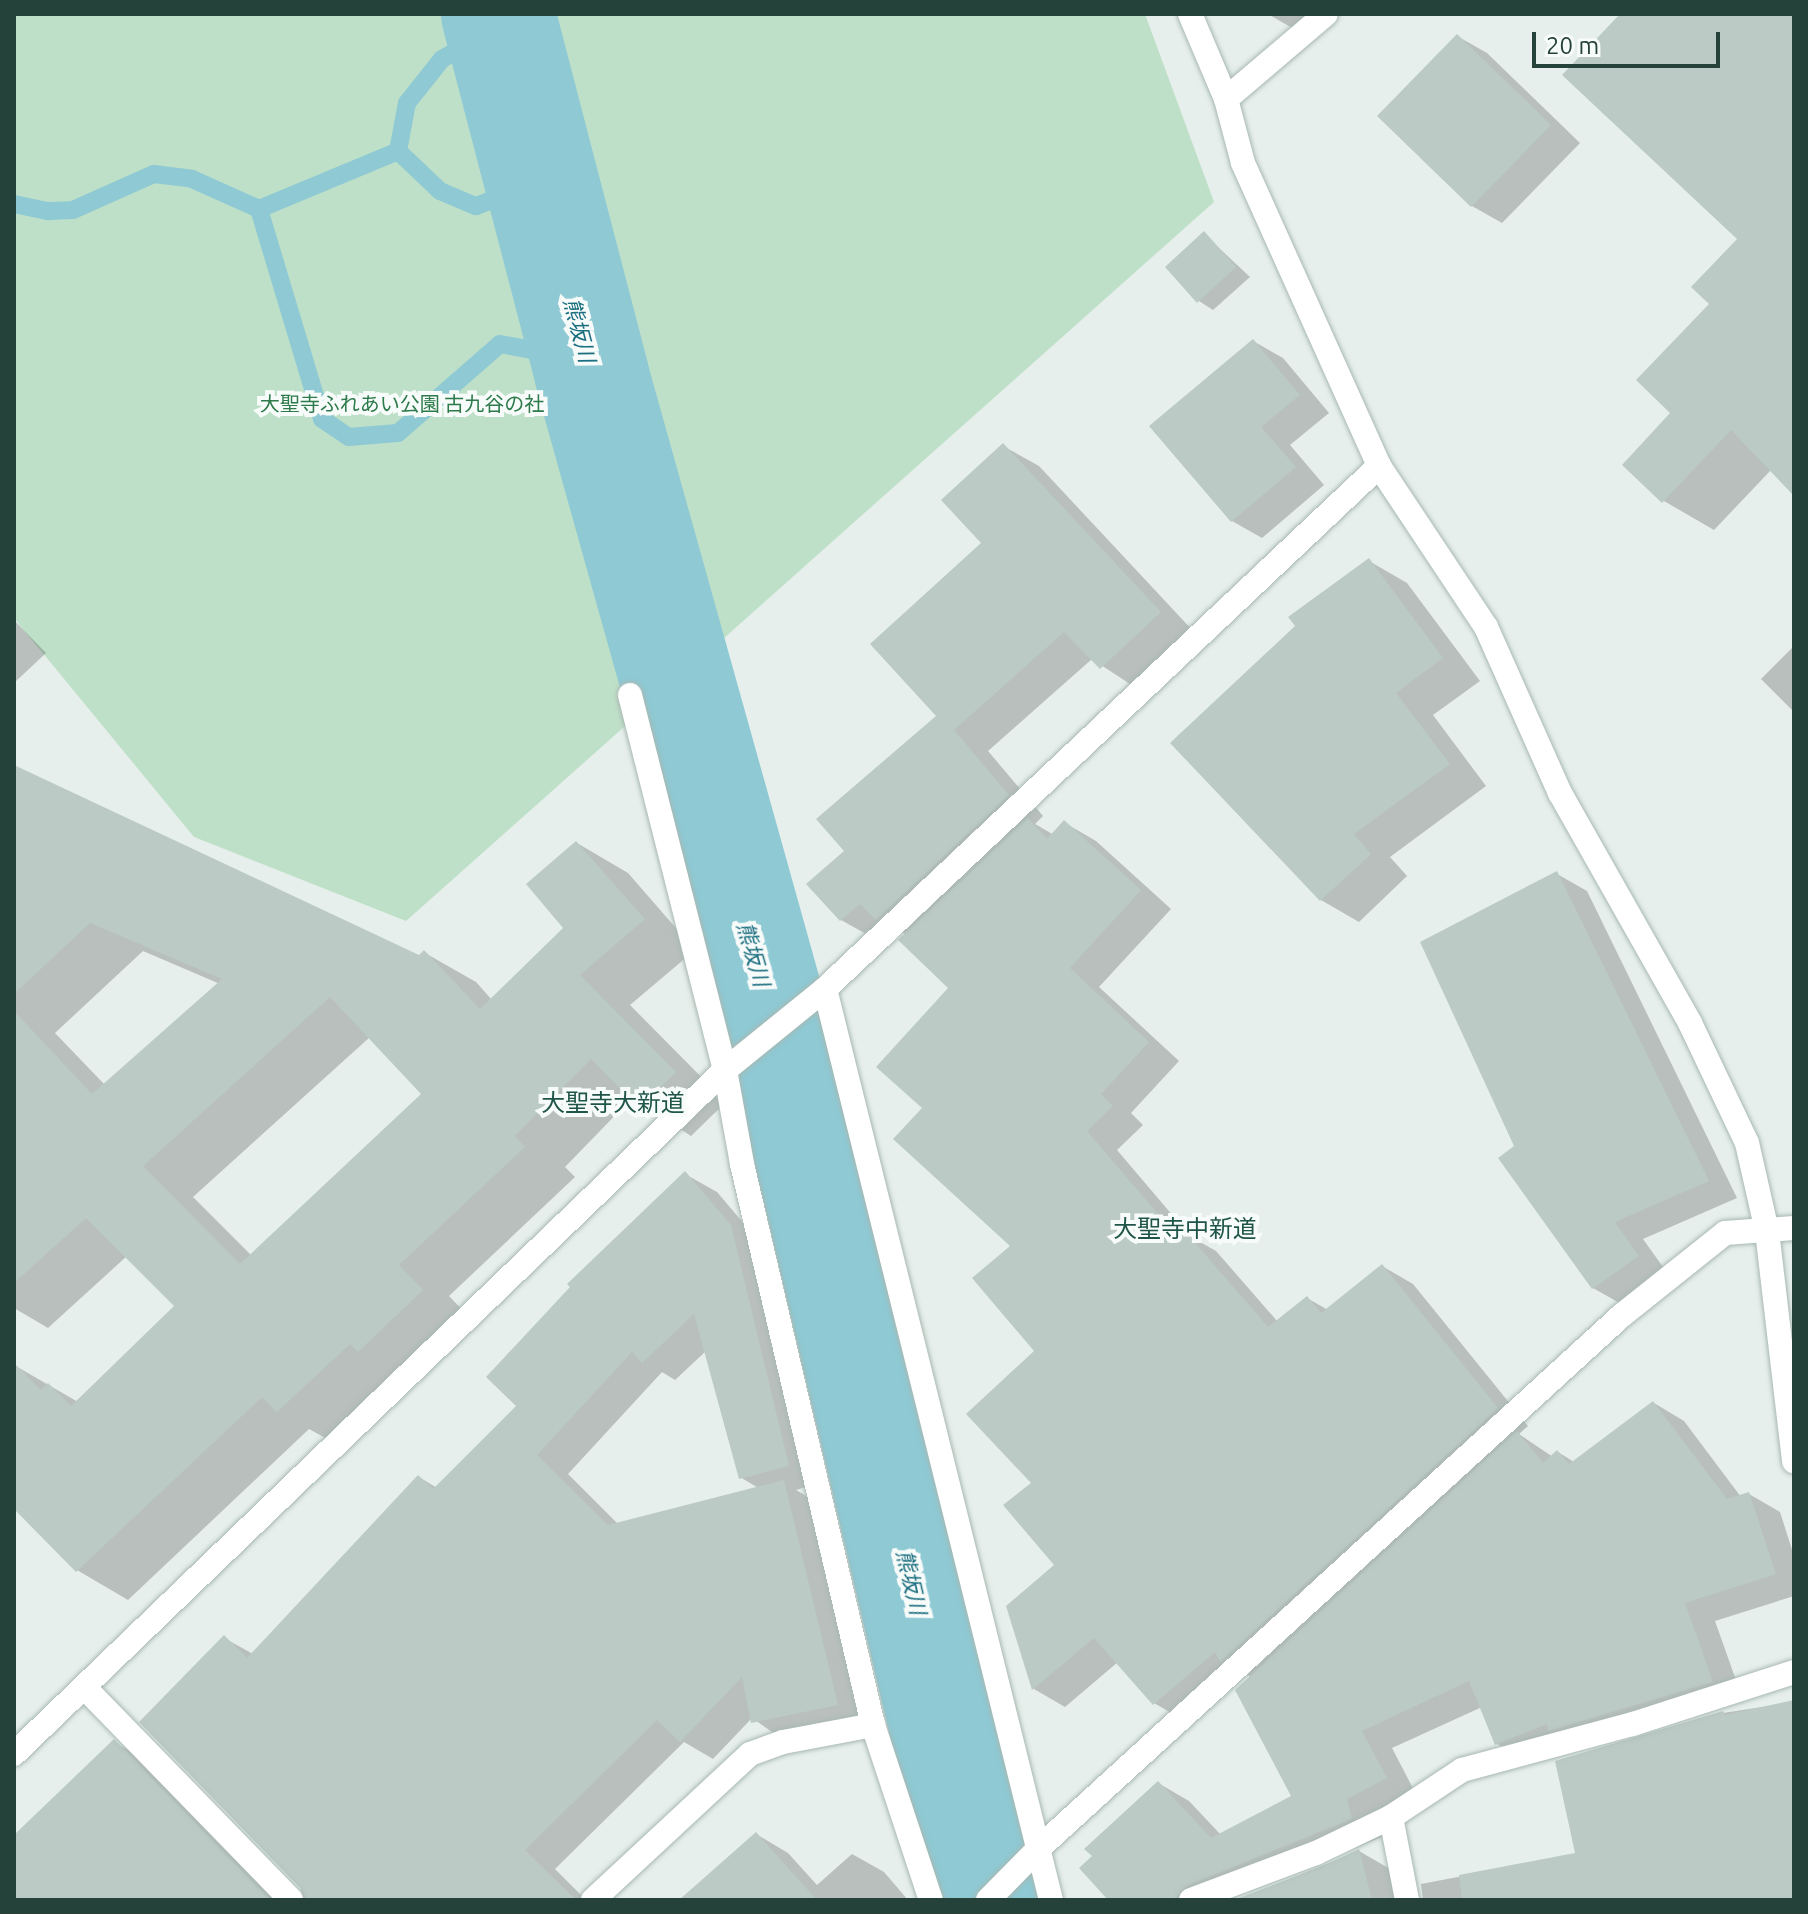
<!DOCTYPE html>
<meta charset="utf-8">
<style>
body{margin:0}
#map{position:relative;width:1808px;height:1914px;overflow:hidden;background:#e6efeb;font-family:Ubuntu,"Noto Sans JP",sans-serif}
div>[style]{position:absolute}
.green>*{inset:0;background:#bfe0c8}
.shadow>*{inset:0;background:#0003}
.stream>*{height:18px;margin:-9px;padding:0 9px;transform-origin:9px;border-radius:9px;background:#8ec9d4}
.river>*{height:114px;margin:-57px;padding:0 57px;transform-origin:57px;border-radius:57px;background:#8ec9d4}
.building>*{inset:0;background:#bbcac4}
.roads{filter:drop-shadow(0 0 2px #a8b8b2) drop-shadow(0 0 2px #a8b8b2)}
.minor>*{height:24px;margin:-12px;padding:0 12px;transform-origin:12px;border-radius:12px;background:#fff}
span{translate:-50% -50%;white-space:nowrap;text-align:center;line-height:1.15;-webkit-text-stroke:8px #f7fbf9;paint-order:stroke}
.park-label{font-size:20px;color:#2d7a4b}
.water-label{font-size:22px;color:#1c6f80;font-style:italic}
.quarter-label{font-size:24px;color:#1f5548}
.frame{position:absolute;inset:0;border:16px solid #24423a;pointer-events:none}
.scale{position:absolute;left:1532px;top:32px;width:188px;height:36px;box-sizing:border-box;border:4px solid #24423a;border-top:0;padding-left:10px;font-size:24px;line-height:28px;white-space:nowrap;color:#24423a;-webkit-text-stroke:6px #f7fbf9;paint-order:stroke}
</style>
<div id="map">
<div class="green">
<i style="clip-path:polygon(14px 14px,1145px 14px,1214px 202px,406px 921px,194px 837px,14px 618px)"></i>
</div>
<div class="shadow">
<i style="clip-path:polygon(1268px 14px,1314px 14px,1301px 33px)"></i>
<i style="clip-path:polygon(1622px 14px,1794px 14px,1794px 494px,1771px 470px,1714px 530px,1664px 501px,1673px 412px,1740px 239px)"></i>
<i style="clip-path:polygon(1457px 36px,1487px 53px,1580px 143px,1502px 223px,1472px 206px)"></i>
<i style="clip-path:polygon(1204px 234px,1250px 277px,1213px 310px,1199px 301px)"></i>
<i style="clip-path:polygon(1253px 341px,1283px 358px,1329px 413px,1290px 445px,1324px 485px,1262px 538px,1232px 521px)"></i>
<i style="clip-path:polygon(1003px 446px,1039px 466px,1195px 633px,1136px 688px,1092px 659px,988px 751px,1043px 816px,1035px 824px,1054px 835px,1065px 823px,1096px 841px,1171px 909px,1099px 987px,1179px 1061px,1131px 1113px,1143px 1125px,1117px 1150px,1191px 1237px,1216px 1251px,1278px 1322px,1307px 1298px,1328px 1310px,1382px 1266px,1413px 1284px,1528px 1426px,1519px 1434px,1553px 1457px,1558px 1452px,1574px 1462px,1654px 1403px,1684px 1421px,1741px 1497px,1749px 1494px,1780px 1512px,1794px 1556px,1794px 1596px,1715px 1621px,1743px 1700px,1528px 1762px,1497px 1744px,1482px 1707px,1392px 1748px,1417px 1796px,1377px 1817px,1382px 1837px,1224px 1900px,1110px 1900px,1158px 1783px,1189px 1801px,1221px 1835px,1293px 1797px,1251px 1677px,1242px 1672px,1185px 1721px,1154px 1703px,1118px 1662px,1065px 1707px,1034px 1689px,1008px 1607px,1057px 1566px,1034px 1483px,1036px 1351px,951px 988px,907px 935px,893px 927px,877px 940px,841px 920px,809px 884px,846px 851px,938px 716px,984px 543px)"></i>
<i style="clip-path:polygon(1369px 561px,1407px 583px,1480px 681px,1433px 715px,1486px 786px,1390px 857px,1407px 876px,1359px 922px,1321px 900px)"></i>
<i style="clip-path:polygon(14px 620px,46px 653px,14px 683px)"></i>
<i style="clip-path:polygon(1794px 646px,1794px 712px,1761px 679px)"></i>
<i style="clip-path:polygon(evenodd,14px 767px,419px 958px,425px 953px,476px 982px,492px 1000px,566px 928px,577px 843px,628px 873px,695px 950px,630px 1005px,726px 1102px,691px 1136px,632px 1098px,565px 1167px,575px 1177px,449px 1296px,473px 1321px,329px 1440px,309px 1429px,128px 1600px,77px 1570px,14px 1507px,14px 1365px,78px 1402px,177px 1306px,127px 1256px,48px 1328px,14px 1308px,14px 767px,143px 951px,220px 984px,105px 1085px,55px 1033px,143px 951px,14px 767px,370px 1037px,424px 1094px,251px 1255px,193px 1197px,370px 1037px)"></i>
<i style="clip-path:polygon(1557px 874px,1587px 891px,1737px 1198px,1643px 1239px,1668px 1274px,1623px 1305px,1593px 1288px,1517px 1147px)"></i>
<i style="clip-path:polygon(evenodd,685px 1174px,717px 1192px,762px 1245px,820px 1483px,796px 1490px,815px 1501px,869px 1723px,785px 1741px,752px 1718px,713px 1759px,684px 1742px,555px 1869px,586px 1900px,304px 1900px,224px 1638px,253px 1654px,419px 1477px,437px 1488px,518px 1406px,685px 1174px,706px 1351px,740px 1477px,760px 1489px,618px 1524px,568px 1474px,662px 1372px,675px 1380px,706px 1351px)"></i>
<i style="clip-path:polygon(1794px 1702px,1794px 1900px,1423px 1900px,1421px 1884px,1578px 1854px,1723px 1713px)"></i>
<i style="clip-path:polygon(114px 1742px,146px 1760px,282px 1900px,14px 1900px,14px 1838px)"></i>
<i style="clip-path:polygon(756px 1834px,788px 1853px,817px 1885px,852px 1854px,884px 1872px,908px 1900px,682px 1900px)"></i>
<i style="clip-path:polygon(1359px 1851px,1390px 1869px,1407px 1900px,1237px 1900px)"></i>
</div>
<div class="stream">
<i style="left:398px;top:151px;width:58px;rotate:43.6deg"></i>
<i style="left:440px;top:191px;width:39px;rotate:23deg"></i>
<i style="left:476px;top:206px;width:69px;rotate:-20.3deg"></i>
<i style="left:14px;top:204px;width:35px;rotate:12deg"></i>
<i style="left:48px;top:211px;width:25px;rotate:-2deg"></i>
<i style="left:73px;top:210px;width:89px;rotate:-24deg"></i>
<i style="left:154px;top:174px;width:38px;rotate:7deg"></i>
<i style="left:192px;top:179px;width:73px;rotate:24.1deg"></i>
<i style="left:259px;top:209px;width:219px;rotate:73.3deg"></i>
<i style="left:322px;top:419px;width:32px;rotate:34deg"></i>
<i style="left:349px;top:437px;width:49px;rotate:-4.7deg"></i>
<i style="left:398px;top:433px;width:135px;rotate:-41.1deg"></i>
<i style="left:500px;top:344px;width:54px;rotate:10.7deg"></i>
<i style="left:553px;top:354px;width:45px;rotate:29.4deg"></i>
<i style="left:259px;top:209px;width:151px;rotate:-22.6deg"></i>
<i style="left:398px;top:151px;width:49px;rotate:-79.4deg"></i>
<i style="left:407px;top:103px;width:56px;rotate:-51.5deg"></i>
<i style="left:442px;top:59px;width:68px;rotate:-30deg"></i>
</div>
<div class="river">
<i style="left:498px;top:14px;width:374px;rotate:75.4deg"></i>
<i style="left:592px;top:376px;width:839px;rotate:74.37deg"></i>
<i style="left:818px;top:1184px;width:736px;rotate:76.72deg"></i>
</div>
<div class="building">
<i style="clip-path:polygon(1620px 14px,1794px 14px,1794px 496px,1731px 430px,1662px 503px,1622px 465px,1670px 413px,1636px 380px,1709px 304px,1691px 287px,1737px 239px,1562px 75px)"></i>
<i style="clip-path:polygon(1457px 34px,1551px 125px,1471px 207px,1377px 116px)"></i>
<i style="clip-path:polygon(1204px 231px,1236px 267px,1197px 303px,1165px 267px)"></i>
<i style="clip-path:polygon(1253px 339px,1300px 395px,1261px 427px,1296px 467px,1231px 522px,1149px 426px)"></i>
<i style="clip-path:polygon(1003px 443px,1161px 612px,1100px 669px,1064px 632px,954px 730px,1009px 795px,876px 920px,860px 904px,840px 921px,806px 884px,844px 851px,816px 819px,936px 716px,870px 644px,981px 543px,941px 500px)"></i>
<i style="clip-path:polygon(1369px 558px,1443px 658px,1396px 693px,1450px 764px,1354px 834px,1371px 854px,1320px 901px,1170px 743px,1295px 626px,1288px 617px)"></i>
<i style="clip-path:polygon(evenodd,14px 765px,419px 955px,424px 950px,480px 1009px,563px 928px,526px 884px,576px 841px,645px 919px,580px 975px,676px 1072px,639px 1108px,591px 1059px,515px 1136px,525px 1147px,399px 1265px,423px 1290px,358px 1352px,350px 1344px,277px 1412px,262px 1397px,76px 1572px,14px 1509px,14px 1363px,41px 1390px,48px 1383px,71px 1406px,174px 1306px,86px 1218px,14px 1283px,14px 1011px,92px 1094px,222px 979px,90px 923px,14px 994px,14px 765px,330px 997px,421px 1094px,240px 1264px,143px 1166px,330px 997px)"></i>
<i style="clip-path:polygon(1028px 818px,1047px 839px,1064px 820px,1141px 890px,1070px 968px,1149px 1042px,1101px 1094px,1113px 1106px,1087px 1131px,1178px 1237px,1185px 1231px,1268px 1327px,1307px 1296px,1321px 1313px,1382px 1264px,1498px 1408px,1220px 1662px,1215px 1652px,1153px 1705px,1094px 1638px,1032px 1690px,1006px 1606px,1054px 1565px,1003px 1505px,1031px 1483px,966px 1414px,1034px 1351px,972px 1278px,1010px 1246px,893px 1139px,922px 1108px,876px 1067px,948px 988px,898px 940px)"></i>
<i style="clip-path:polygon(1557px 871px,1709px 1181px,1615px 1222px,1639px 1256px,1592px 1289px,1498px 1158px,1514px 1146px,1420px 942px)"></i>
<i style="clip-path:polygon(685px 1171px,731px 1225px,789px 1466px,739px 1479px,694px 1314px,642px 1363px,632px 1352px,537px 1455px,608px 1525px,784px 1480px,838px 1705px,751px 1723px,742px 1677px,680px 1742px,657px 1720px,525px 1850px,576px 1900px,306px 1900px,302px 1890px,139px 1722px,224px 1635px,247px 1658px,418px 1475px,433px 1489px,516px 1406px,486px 1377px,570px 1287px,567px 1284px)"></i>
<i style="clip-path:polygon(1653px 1401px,1727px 1499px,1749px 1492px,1776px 1574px,1685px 1603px,1713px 1682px,1548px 1731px,1547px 1724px,1495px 1745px,1469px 1681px,1362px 1731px,1387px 1778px,1347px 1799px,1352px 1819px,1186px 1886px,1176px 1900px,1108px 1900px,1079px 1868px,1092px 1856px,1084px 1849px,1158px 1781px,1211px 1838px,1291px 1796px,1235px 1690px,1517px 1431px,1543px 1463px,1557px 1450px,1569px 1464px)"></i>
<i style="clip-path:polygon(1794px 1700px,1794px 1900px,1462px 1900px,1459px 1875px,1575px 1853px,1555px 1761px,1723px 1711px,1725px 1715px)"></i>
<i style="clip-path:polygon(114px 1739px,270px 1900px,14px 1900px,14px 1835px)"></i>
<i style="clip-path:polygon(756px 1832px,817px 1900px,679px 1900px)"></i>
<i style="clip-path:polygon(1359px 1849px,1372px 1900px,1234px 1900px,1321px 1867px)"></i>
</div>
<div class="roads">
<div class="minor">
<i style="left:1190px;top:14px;width:92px;rotate:67deg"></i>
<i style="left:1226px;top:99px;width:66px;rotate:75.1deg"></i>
<i style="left:1243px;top:163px;width:332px;rotate:65.8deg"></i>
<i style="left:1379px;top:466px;width:193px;rotate:56.4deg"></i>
<i style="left:1486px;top:627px;width:182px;rotate:66deg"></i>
<i style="left:1560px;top:793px;width:264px;rotate:60.5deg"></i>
<i style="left:1690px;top:1023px;width:133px;rotate:64.6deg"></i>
<i style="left:1747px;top:1143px;width:90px;rotate:77.2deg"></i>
<i style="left:1767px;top:1231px;width:232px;rotate:83.3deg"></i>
<i style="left:1226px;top:99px;width:131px;rotate:-40.4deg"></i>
<i style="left:630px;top:695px;width:387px;rotate:75.8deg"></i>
<i style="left:725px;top:1070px;width:96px;rotate:79.7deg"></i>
<i style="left:742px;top:1164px;width:576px;rotate:76.86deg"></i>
<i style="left:873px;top:1725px;width:184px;rotate:71.7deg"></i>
<i style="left:825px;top:989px;width:939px;rotate:76.07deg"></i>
<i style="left:86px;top:1689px;width:294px;rotate:45.8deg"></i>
<i style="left:14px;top:1754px;width:987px;rotate:-43.89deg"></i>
<i style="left:725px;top:1070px;width:129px;rotate:-39deg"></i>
<i style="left:825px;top:989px;width:762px;rotate:-43.35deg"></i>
<i style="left:1391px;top:1817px;width:85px;rotate:79.1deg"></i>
<i style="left:593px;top:1900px;width:214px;rotate:-42.9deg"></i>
<i style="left:750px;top:1754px;width:35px;rotate:-20deg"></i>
<i style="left:783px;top:1742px;width:92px;rotate:-10.7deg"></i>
<i style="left:988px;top:1900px;width:71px;rotate:-45.6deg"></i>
<i style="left:1038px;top:1849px;width:790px;rotate:-42.43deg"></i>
<i style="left:1621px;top:1316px;width:133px;rotate:-38.6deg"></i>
<i style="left:1725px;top:1233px;width:69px;rotate:-4.1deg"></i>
<i style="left:1191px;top:1900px;width:134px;rotate:-20.6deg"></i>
<i style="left:1316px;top:1853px;width:83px;rotate:-25.6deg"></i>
<i style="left:1391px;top:1817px;width:85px;rotate:-33.5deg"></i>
<i style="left:1462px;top:1770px;width:177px;rotate:-15.1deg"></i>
<i style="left:1633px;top:1724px;width:169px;rotate:-17.9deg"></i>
</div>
</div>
<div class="park-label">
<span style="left:402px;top:403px">大聖寺ふれあい公園 古九谷の社</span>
</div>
<div class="water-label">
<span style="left:580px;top:330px;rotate:75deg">熊坂川</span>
<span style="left:754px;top:954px;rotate:74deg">熊坂川</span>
<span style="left:912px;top:1582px;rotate:77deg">熊坂川</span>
</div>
<div class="quarter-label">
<span style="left:613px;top:1103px">大聖寺大新道</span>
<span style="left:1185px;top:1229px">大聖寺中新道</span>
</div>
<div class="frame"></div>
<div class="scale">20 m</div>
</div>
